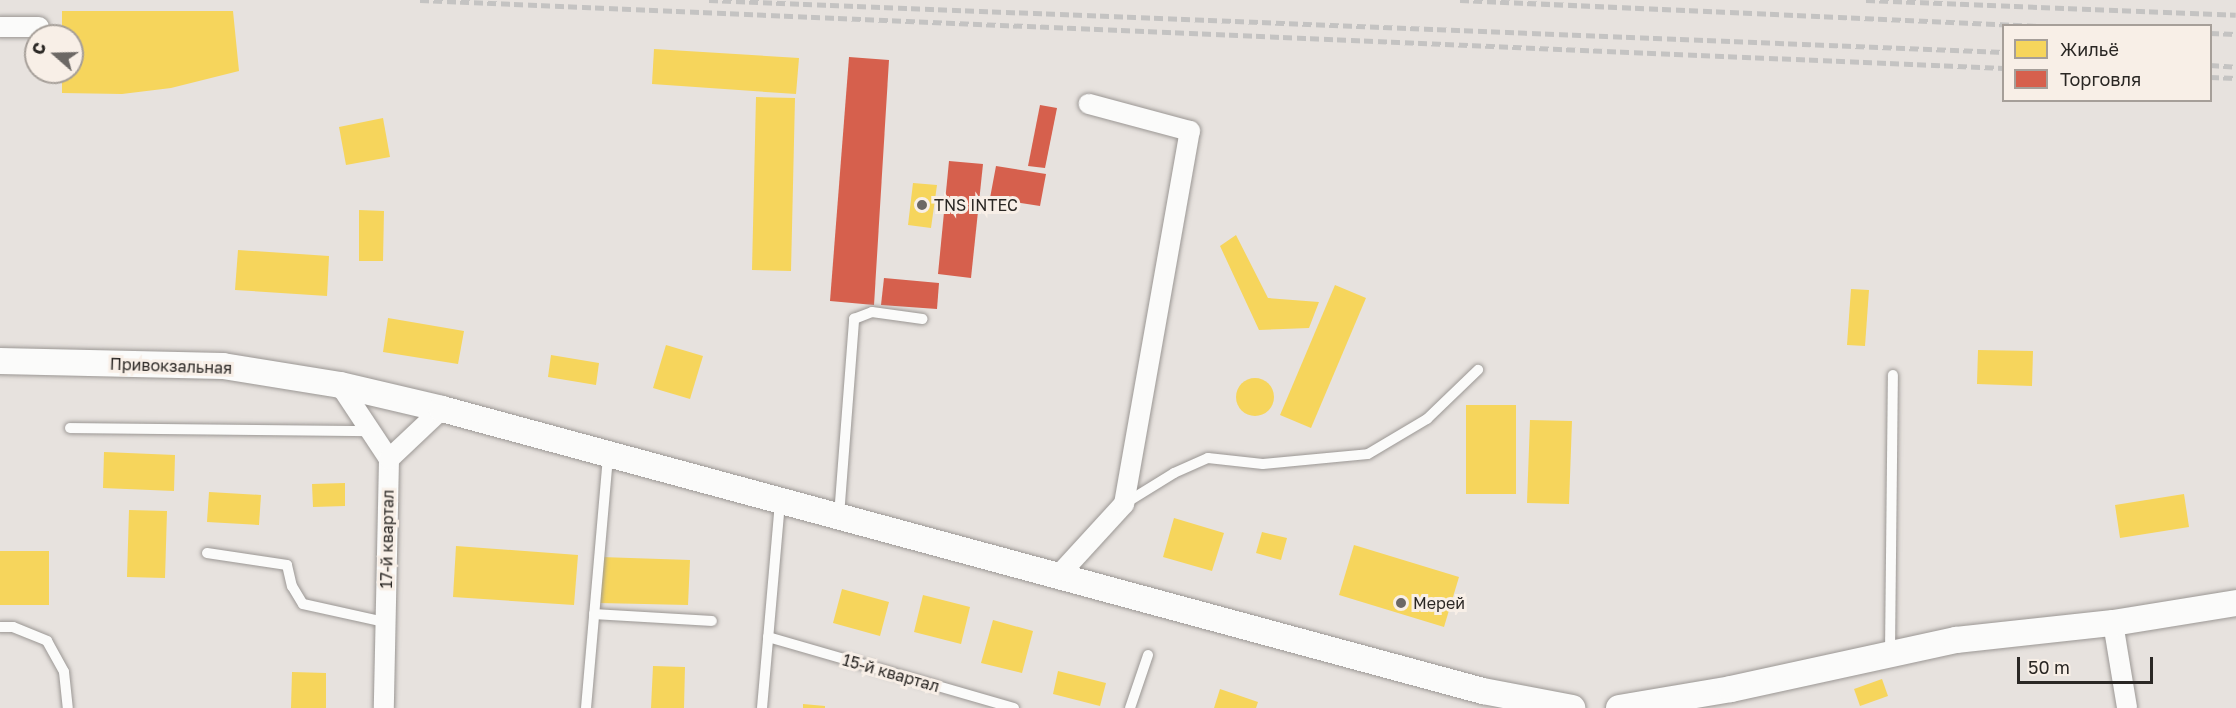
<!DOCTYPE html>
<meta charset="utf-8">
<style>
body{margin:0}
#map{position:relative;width:2236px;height:708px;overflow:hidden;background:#e7e2de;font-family:"Golos Text",sans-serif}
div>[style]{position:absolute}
.homes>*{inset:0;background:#f6d55c}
.round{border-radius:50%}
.shops>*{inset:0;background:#d6604d}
.roads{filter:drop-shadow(0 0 2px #9b9794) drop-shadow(0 0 2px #9b9794)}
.service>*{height:10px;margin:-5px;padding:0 5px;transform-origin:5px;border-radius:5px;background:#fbfbfa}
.minor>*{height:20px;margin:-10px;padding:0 10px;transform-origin:10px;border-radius:10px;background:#fbfbfa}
.tertiary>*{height:26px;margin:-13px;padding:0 13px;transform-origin:13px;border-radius:13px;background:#fbfbfa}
.rail>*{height:4.5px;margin-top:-2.25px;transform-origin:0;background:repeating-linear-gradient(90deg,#c4c3c2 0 9px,transparent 0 13.5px)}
.dots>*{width:16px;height:16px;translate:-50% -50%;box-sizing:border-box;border:3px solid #f8efe7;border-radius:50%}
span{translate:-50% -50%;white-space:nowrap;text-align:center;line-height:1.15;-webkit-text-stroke:6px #f8efe7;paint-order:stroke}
.poi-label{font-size:16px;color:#2a2724}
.left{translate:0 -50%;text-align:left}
.street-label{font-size:16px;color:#2a2724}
.legend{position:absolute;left:2002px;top:24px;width:210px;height:78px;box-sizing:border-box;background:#f8efe7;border:2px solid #a69f99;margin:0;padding:8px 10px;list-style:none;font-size:18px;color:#2a2724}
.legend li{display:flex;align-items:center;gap:12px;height:30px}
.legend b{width:30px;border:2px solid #a69f99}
.north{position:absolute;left:24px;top:24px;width:60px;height:60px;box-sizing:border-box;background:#f8efe7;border:2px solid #a69f99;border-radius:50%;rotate:290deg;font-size:16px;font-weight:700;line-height:24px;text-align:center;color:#2a2724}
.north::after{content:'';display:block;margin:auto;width:21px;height:27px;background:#6c6865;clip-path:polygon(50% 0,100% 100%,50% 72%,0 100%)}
.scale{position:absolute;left:2017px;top:657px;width:136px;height:27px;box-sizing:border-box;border:3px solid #2a2724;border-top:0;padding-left:8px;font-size:18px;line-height:21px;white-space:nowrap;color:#2a2724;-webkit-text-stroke:4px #f8efe7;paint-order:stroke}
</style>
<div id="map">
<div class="homes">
<i style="clip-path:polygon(62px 11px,233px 11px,239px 71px,171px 88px,122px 94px,62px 93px,62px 72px,72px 72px,72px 36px,62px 36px)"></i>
<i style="clip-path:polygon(654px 49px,799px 58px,796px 94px,652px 84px)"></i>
<i style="clip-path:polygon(756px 97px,795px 98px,791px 271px,752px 270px)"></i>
<i style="clip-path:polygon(383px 118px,390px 157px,346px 165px,339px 127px)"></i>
<i style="clip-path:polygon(913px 183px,937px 185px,931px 228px,908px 225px)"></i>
<i style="clip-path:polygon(359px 210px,384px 211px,383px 261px,359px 261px)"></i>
<i style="clip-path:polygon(1236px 235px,1268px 298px,1319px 302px,1309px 328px,1259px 330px,1220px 246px)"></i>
<i style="clip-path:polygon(238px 250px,329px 256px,327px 296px,235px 290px)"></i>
<i style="clip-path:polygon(1335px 285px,1366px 298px,1311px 428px,1280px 415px)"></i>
<i style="clip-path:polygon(1851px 289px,1869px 290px,1865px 346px,1847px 345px)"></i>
<i style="clip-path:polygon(388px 318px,464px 331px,458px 364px,383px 352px)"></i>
<i style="clip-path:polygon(666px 345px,703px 356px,690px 399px,653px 388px)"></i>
<i style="clip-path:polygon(1978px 350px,2033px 351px,2032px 386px,1977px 384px)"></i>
<i style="clip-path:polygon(551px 355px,599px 363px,596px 385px,548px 377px)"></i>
<i class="round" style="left:1236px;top:378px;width:38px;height:38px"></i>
<i style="clip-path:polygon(1466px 405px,1516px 405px,1516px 494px,1466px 494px)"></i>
<i style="clip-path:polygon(1530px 420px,1572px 421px,1569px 504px,1527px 503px)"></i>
<i style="clip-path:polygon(104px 452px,175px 455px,174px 491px,103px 488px)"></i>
<i style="clip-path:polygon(345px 483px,345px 506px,313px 507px,312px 484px)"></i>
<i style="clip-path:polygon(209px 492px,261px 495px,259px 525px,207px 522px)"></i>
<i style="clip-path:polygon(2184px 494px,2189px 527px,2120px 538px,2115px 505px)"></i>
<i style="clip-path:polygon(129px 510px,167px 511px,165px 578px,127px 577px)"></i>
<i style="clip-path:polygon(1174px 518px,1224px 533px,1212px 571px,1163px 557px)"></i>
<i style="clip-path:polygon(1262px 532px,1287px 538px,1281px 560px,1256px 553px)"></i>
<i style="clip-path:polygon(1354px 545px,1459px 577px,1444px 627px,1339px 595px)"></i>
<i style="clip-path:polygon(456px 546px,578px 555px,574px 605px,453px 597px)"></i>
<i style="clip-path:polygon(0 551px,49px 551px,49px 605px,0 605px)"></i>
<i style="clip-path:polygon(601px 557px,690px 560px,688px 605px,600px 603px)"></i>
<i style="clip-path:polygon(842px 589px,889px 602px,880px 636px,833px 623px)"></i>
<i style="clip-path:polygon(923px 595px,970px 607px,961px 644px,914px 632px)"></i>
<i style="clip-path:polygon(993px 620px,1033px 631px,1022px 673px,981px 663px)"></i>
<i style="clip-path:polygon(653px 666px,685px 667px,684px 708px,651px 708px)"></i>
<i style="clip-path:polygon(1058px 671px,1106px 683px,1100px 706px,1053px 694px)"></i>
<i style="clip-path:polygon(292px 672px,326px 673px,326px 708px,291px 708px)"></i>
<i style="clip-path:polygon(1882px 679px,1888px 696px,1860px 706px,1854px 689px)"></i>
<i style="clip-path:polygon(1220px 689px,1258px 702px,1256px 708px,1214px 708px)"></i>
<i style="clip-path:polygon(803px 704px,825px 706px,825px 708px,803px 708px)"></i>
</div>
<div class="shops">
<i style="clip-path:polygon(849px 57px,889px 60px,874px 305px,830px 301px)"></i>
<i style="clip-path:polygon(1040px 105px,1057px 108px,1045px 168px,1028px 166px)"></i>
<i style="clip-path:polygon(949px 161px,983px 164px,971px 278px,938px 274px)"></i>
<i style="clip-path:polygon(996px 166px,1046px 174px,1040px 206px,990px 198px)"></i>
<i style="clip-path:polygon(884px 278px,939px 283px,937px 309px,881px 305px)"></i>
</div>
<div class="roads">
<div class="service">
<i style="left:70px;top:428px;width:301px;rotate:0.6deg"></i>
<i style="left:1124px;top:504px;width:59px;rotate:-31.8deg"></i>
<i style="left:1174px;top:473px;width:37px;rotate:-24deg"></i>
<i style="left:1208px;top:458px;width:55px;rotate:6.2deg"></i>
<i style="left:1263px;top:464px;width:105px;rotate:-5.4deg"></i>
<i style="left:1368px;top:454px;width:69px;rotate:-30.7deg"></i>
<i style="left:1427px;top:419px;width:71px;rotate:-43.9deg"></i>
<i style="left:839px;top:516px;width:198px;rotate:-85.6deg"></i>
<i style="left:854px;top:319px;width:19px;rotate:-21deg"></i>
<i style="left:872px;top:312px;width:51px;rotate:7.8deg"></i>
<i style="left:207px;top:553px;width:81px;rotate:8.5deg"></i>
<i style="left:287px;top:565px;width:22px;rotate:77deg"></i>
<i style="left:292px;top:586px;width:21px;rotate:59deg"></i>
<i style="left:303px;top:604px;width:84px;rotate:12.4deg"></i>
<i style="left:594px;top:614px;width:118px;rotate:3.4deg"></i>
<i style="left:0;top:627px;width:13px"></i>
<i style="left:13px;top:627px;width:37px;rotate:22deg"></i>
<i style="left:47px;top:641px;width:35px;rotate:61deg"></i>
<i style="left:64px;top:672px;width:36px;rotate:84deg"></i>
<i style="left:768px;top:637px;width:256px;rotate:16.1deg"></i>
<i style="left:1890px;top:652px;width:277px;rotate:-89.4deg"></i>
<i style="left:586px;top:708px;width:255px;rotate:-85deg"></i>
<i style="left:762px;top:708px;width:208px;rotate:-85deg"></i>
<i style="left:1130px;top:708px;width:56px;rotate:-71.2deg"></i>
</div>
<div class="minor">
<i style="left:0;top:27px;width:39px"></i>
<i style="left:340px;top:385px;width:89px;rotate:56.5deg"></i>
<i style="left:389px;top:459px;width:249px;rotate:91.2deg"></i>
<i style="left:389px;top:459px;width:73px;rotate:-43.3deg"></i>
<i style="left:1058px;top:576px;width:98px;rotate:-47.5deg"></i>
<i style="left:1124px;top:504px;width:379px;rotate:-80deg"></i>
<i style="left:1190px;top:131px;width:105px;rotate:-165deg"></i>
<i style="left:2113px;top:623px;width:86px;rotate:80.6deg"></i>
</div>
<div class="tertiary">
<i style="left:0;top:361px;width:223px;rotate:1.3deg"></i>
<i style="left:223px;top:366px;width:119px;rotate:9.2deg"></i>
<i style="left:340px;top:385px;width:105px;rotate:13.2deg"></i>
<i style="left:442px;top:409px;width:1079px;rotate:15.16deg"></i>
<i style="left:1483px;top:691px;width:91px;rotate:10.8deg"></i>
<i style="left:1619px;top:708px;width:114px;rotate:-9.6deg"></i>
<i style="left:1731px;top:689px;width:230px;rotate:-12.3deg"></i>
<i style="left:1956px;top:640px;width:158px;rotate:-6.2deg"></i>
<i style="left:2113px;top:623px;width:125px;rotate:-9.2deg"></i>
</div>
</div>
<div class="rail">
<i style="left:420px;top:0;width:1585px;rotate:2.46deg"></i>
<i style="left:709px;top:0;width:1296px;rotate:2.3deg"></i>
<i style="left:1460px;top:0;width:581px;rotate:2.57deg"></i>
<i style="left:1866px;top:0;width:370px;rotate:2.3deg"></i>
<i style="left:2210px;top:33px;width:26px;rotate:2deg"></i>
<i style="left:2210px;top:65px;width:26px;rotate:4deg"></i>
<i style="left:2210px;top:77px;width:26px;rotate:2deg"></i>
</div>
<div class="dots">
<i style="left:922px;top:205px;background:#6c6865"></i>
<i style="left:1401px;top:603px;background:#6c6865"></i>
</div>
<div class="poi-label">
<span class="left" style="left:934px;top:205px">TNS INTEC</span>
<span class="left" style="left:1413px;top:603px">Мерей</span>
</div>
<div class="street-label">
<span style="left:171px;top:366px;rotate:2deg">Привокзальная</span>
<span style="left:387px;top:539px;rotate:-89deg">17-й квартал</span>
<span style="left:891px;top:673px;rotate:16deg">15-й квартал</span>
</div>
<ul class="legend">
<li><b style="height:16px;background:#f6d55c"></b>Жильё</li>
<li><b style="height:16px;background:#d6604d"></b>Торговля</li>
</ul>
<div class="north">С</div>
<div class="scale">50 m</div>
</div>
